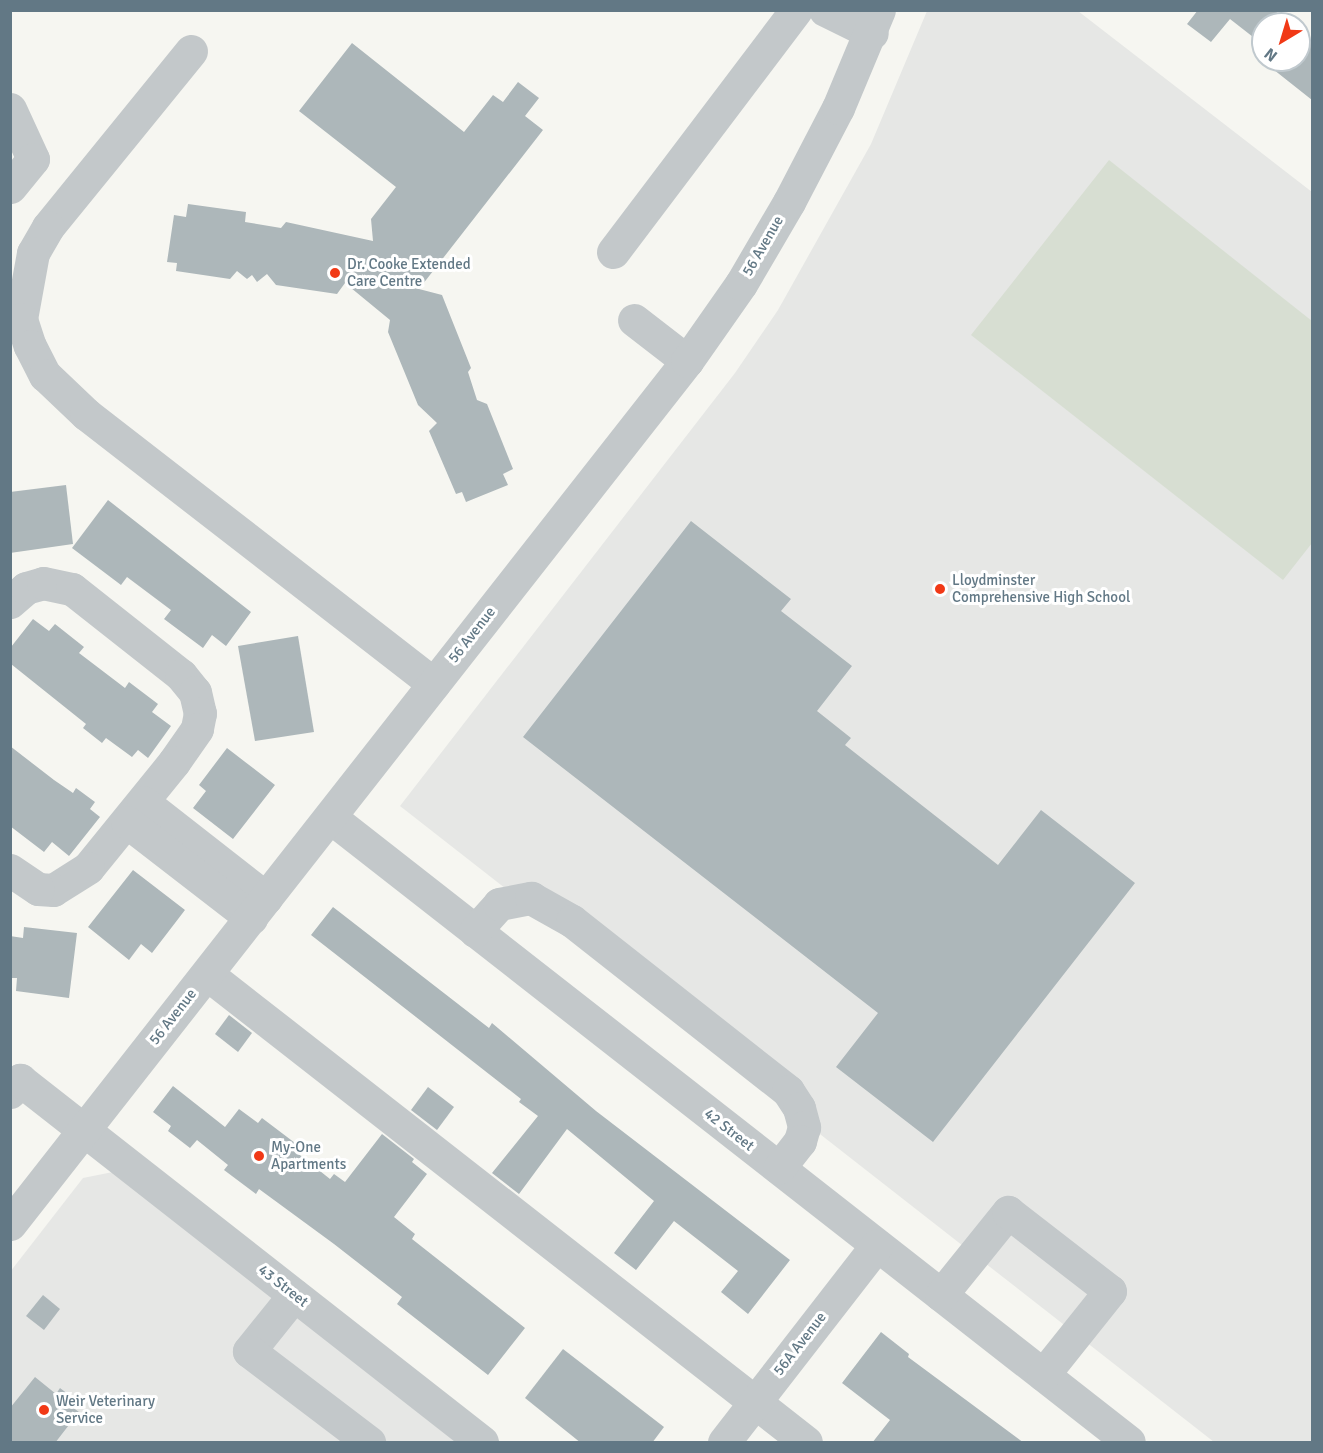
<!DOCTYPE html>
<style>
body{margin:0}
#map{position:relative;width:1323px;height:1453px;overflow:hidden;background:#f6f6f1;font-family:Signika,sans-serif}
div>[style]{position:absolute}
.built>*{inset:0;background:#e6e7e5}
.green>*{inset:0;background:#d7ded2}
.building>*{inset:0;background:#adb7ba}
.minor>*{height:33px;margin:-16.5px;padding:0 16.5px;transform-origin:16.5px;border-radius:16.5px;background:#c3c8ca}
.dots>*{width:16px;height:16px;translate:-50% -50%;box-sizing:border-box;border:3px solid #fff;border-radius:50%}
span{translate:-50% -50%;white-space:nowrap;text-align:center;line-height:1.15;-webkit-text-stroke:6px #fff;paint-order:stroke}
.street-label{font-size:15px;color:#627885}
.poi-label{font-size:15px;color:#627885}
.left{translate:0 -50%;text-align:left}
.frame{position:absolute;inset:0;border:12px solid #627885;pointer-events:none}
.north{position:absolute;left:1251px;top:12px;width:60px;height:60px;box-sizing:border-box;background:#fff;border:2px solid #c0c9ce;border-radius:50%;rotate:218deg;font-size:16px;font-weight:700;line-height:24px;text-align:center;color:#627885}
.north::after{content:'';display:block;margin:auto;width:21px;height:27px;background:#f13916;clip-path:polygon(50% 0,100% 100%,50% 72%,0 100%)}
</style>
<div id="map">
<div class="built">
<i style="clip-path:polygon(927px 11px,1078px 11px,1312px 192px,1312px 1442px,1214px 1442px,400px 806px,735px 373px,778px 310px,871px 144px)"></i>
<i style="clip-path:polygon(113px 1172px,456px 1442px,11px 1442px,10px 1272px,83px 1178px)"></i>
</div>
<div class="green">
<i style="clip-path:polygon(1109px 160px,1312px 321px,1312px 543px,1283px 580px,971px 335px)"></i>
</div>
<div class="building">
<i style="clip-path:polygon(1198px 10px,1274px 10px,1291px 24px,1263px 24px,1263px 60px,1299px 60px,1299px 30px,1312px 41px,1312px 100px,1254px 54px,1262px 44px,1230px 19px,1211px 42px,1187px 24px)"></i>
<i style="clip-path:polygon(352px 43px,464px 132px,493px 95px,503px 102px,518px 82px,539px 98px,525px 116px,543px 130px,419px 289px,442px 295px,471px 368px,468px 372px,477px 400px,487px 404px,513px 469px,503px 474px,508px 485px,466px 502px,462px 492px,456px 494px,429px 431px,437px 423px,418px 405px,388px 332px,390px 320px,345px 283px,337px 294px,276px 285px,267px 274px,257px 282px,252px 275px,247px 279px,237px 271px,230px 279px,176px 271px,177px 263px,167px 262px,174px 215px,186px 217px,188px 204px,246px 212px,245px 222px,281px 228px,286px 222px,373px 241px,371px 219px,396px 187px,299px 111px)"></i>
<i style="clip-path:polygon(66px 485px,73px 544px,10px 553px,10px 492px)"></i>
<i style="clip-path:polygon(108px 500px,251px 612px,226px 646px,212px 635px,203px 648px,164px 619px,171px 610px,127px 577px,121px 585px,72px 548px)"></i>
<i style="clip-path:polygon(691px 521px,791px 599px,781px 611px,852px 666px,817px 711px,851px 738px,845px 745px,998px 865px,1041px 810px,1135px 883px,933px 1142px,836px 1067px,878px 1013px,523px 737px)"></i>
<i style="clip-path:polygon(33px 619px,49px 631px,55px 624px,84px 647px,79px 653px,125px 688px,129px 682px,158px 704px,152px 712px,171px 726px,148px 758px,138px 750px,132px 757px,106px 738px,102px 743px,83px 728px,86px 724px,11px 664px,11px 647px)"></i>
<i style="clip-path:polygon(298px 636px,314px 732px,255px 741px,238px 646px)"></i>
<i style="clip-path:polygon(10px 746px,54px 780px,73px 793px,76px 788px,95px 802px,90px 809px,100px 817px,69px 856px,52px 842px,44px 852px,10px 826px)"></i>
<i style="clip-path:polygon(227px 748px,275px 785px,233px 839px,193px 808px,206px 791px,199px 785px)"></i>
<i style="clip-path:polygon(133px 870px,185px 910px,152px 953px,141px 944px,129px 960px,88px 927px)"></i>
<i style="clip-path:polygon(333px 907px,489px 1028px,492px 1023px,596px 1111px,790px 1260px,748px 1314px,721px 1292px,738px 1271px,674px 1221px,636px 1270px,614px 1253px,654px 1201px,567px 1129px,519px 1194px,492px 1173px,538px 1116px,519px 1102px,521px 1099px,311px 935px)"></i>
<i style="clip-path:polygon(24px 927px,77px 933px,69px 998px,16px 991px,17px 978px,10px 978px,10px 936px,23px 938px)"></i>
<i style="clip-path:polygon(229px 1015px,252px 1033px,238px 1052px,215px 1034px)"></i>
<i style="clip-path:polygon(173px 1086px,225px 1127px,239px 1109px,258px 1123px,262px 1118px,295px 1143px,291px 1148px,330px 1179px,334px 1174px,345px 1182px,382px 1134px,414px 1159px,412px 1162px,427px 1174px,394px 1217px,415px 1234px,412px 1239px,525px 1328px,488px 1375px,397px 1304px,402px 1297px,334px 1244px,259px 1189px,256px 1194px,224px 1170px,228px 1165px,197px 1140px,190px 1148px,168px 1131px,171px 1126px,153px 1112px)"></i>
<i style="clip-path:polygon(428px 1087px,454px 1107px,437px 1130px,411px 1110px)"></i>
<i style="clip-path:polygon(43px 1295px,60px 1309px,44px 1330px,26px 1316px)"></i>
<i style="clip-path:polygon(881px 1332px,909px 1354px,908px 1357px,1024px 1443px,872px 1443px,890px 1420px,842px 1383px)"></i>
<i style="clip-path:polygon(563px 1349px,664px 1427px,652px 1443px,581px 1443px,525px 1398px)"></i>
<i style="clip-path:polygon(35px 1377px,56px 1394px,60px 1388px,77px 1401px,72px 1407px,79px 1412px,55px 1443px,10px 1443px,10px 1408px)"></i>
</div>
<div class="minor">
<i style="left:825px;top:10px;width:52px;rotate:26.1deg"></i>
<i style="left:191px;top:51px;width:227px;rotate:129.1deg"></i>
<i style="left:48px;top:227px;width:30px;rotate:120deg"></i>
<i style="left:33px;top:253px;width:67px;rotate:100.3deg"></i>
<i style="left:21px;top:319px;width:28px;rotate:72deg"></i>
<i style="left:30px;top:346px;width:33px;rotate:63deg"></i>
<i style="left:45px;top:375px;width:57px;rotate:43.6deg"></i>
<i style="left:86px;top:414px;width:440px;rotate:37.8deg"></i>
<i style="left:10px;top:109px;width:55px;rotate:65.3deg"></i>
<i style="left:33px;top:159px;width:36px;rotate:129deg"></i>
<i style="left:613px;top:252px;width:303px;rotate:-52.9deg"></i>
<i style="left:634px;top:320px;width:67px;rotate:37.7deg"></i>
<i style="left:10px;top:602px;width:21px;rotate:-41deg"></i>
<i style="left:26px;top:588px;width:18px;rotate:-16deg"></i>
<i style="left:43px;top:583px;width:30px;rotate:12deg"></i>
<i style="left:72px;top:589px;width:139px;rotate:38.3deg"></i>
<i style="left:181px;top:675px;width:22px;rotate:51deg"></i>
<i style="left:195px;top:692px;width:22px;rotate:77deg"></i>
<i style="left:200px;top:713px;width:16px;rotate:101deg"></i>
<i style="left:197px;top:729px;width:40px;rotate:124.9deg"></i>
<i style="left:174px;top:762px;width:136px;rotate:129.1deg"></i>
<i style="left:88px;top:868px;width:41px;rotate:147.8deg"></i>
<i style="left:53px;top:890px;width:15px;rotate:-176deg"></i>
<i style="left:38px;top:889px;width:34px;rotate:-146deg"></i>
<i style="left:143px;top:802px;width:156px;rotate:38deg"></i>
<i style="left:330px;top:817px;width:1014px;rotate:38.03deg"></i>
<i style="left:127px;top:822px;width:157px;rotate:37.7deg"></i>
<i style="left:475px;top:931px;width:36px;rotate:-48deg"></i>
<i style="left:499px;top:904px;width:33px;rotate:-11deg"></i>
<i style="left:531px;top:898px;width:47px;rotate:29.3deg"></i>
<i style="left:572px;top:921px;width:275px;rotate:38.2deg"></i>
<i style="left:788px;top:1091px;width:20px;rotate:57deg"></i>
<i style="left:799px;top:1108px;width:20px;rotate:75deg"></i>
<i style="left:804px;top:1127px;width:15px;rotate:106deg"></i>
<i style="left:800px;top:1141px;width:34px;rotate:128deg"></i>
<i style="left:207px;top:974px;width:760px;rotate:38deg"></i>
<i style="left:10px;top:1092px;width:16px;rotate:-50deg"></i>
<i style="left:20px;top:1080px;width:587px;rotate:38.08deg"></i>
<i style="left:10px;top:1224px;width:1097px;rotate:-51.89deg"></i>
<i style="left:687px;top:361px;width:94px;rotate:-55deg"></i>
<i style="left:741px;top:284px;width:95px;rotate:-59.7deg"></i>
<i style="left:789px;top:202px;width:106px;rotate:-62.5deg"></i>
<i style="left:838px;top:108px;width:106px;rotate:-67.3deg"></i>
<i style="left:294px;top:1295px;width:72px;rotate:128.8deg"></i>
<i style="left:249px;top:1351px;width:151px;rotate:37.2deg"></i>
<i style="left:941px;top:1295px;width:107px;rotate:-51.1deg"></i>
<i style="left:1008px;top:1212px;width:129px;rotate:37.8deg"></i>
<i style="left:1110px;top:1291px;width:107px;rotate:128.6deg"></i>
<i style="left:724px;top:1442px;width:249px;rotate:-52.2deg"></i>
</div>
<div class="dots">
<i style="left:335px;top:273px;background:#f13916"></i>
<i style="left:940px;top:589px;background:#f13916"></i>
<i style="left:259px;top:1156px;background:#f13916"></i>
<i style="left:44px;top:1410px;background:#f13916"></i>
</div>
<div class="street-label">
<span style="left:763px;top:246px;rotate:-60deg">56 Avenue</span>
<span style="left:472px;top:635px;rotate:-52deg">56 Avenue</span>
<span style="left:173px;top:1017px;rotate:-52deg">56 Avenue</span>
<span style="left:729px;top:1130px;rotate:38deg">42 Street</span>
<span style="left:283px;top:1286px;rotate:38deg">43 Street</span>
<span style="left:800px;top:1344px;rotate:-52deg">56A Avenue</span>
</div>
<div class="poi-label">
<span class="left" style="left:347px;top:273px">Dr. Cooke Extended<br>Care Centre</span>
<span class="left" style="left:952px;top:589px">Lloydminster<br>Comprehensive High School</span>
<span class="left" style="left:271px;top:1156px">My-One<br>Apartments</span>
<span class="left" style="left:56px;top:1410px">Weir Veterinary<br>Service</span>
</div>
<div class="frame"></div>
<div class="north">N</div>
</div>
